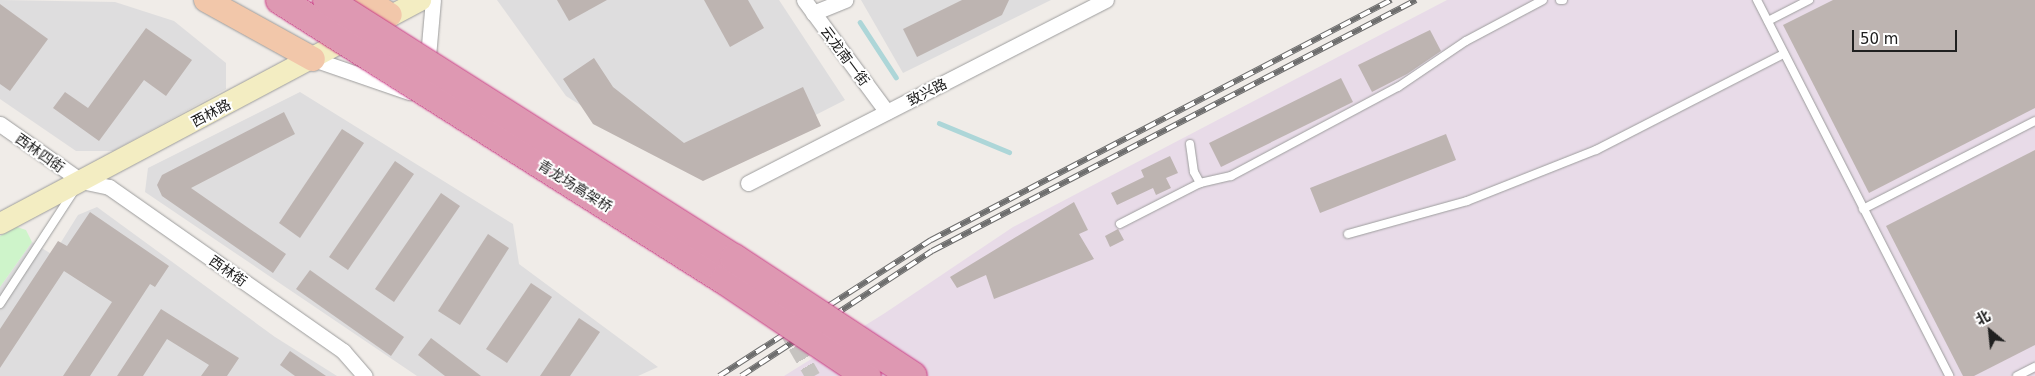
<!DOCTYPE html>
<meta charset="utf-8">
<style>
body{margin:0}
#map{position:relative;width:2035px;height:376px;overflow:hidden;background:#f0ece8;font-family:"DejaVu Sans","Noto Sans SC",sans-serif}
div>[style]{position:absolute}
.residential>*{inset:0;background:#deddde}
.industrial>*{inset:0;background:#e8dbe8}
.park>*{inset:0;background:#cef4ca}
.stream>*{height:4.5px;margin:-2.25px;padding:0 2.25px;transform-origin:2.25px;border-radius:2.25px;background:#add6d8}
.building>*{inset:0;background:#bdb4b1}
.street-tunnel>*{height:15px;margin-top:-7.5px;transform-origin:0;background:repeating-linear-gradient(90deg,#c6c3c0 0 15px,transparent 0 23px)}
.roads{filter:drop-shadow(0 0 1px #9d9d9d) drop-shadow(0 0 1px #9d9d9d)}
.lane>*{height:8px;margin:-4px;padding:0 4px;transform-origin:4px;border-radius:4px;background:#fff}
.street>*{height:15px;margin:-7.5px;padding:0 7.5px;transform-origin:7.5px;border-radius:7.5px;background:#fff}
.secondary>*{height:21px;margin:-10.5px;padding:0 10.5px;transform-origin:10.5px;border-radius:10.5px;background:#f3edc2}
.primary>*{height:24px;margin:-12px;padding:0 12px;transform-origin:12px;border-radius:12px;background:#f2c7aa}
.rail>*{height:5.5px;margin-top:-2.75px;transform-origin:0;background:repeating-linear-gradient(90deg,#fff 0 11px,#6e6e6e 0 22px);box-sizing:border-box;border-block:1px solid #6e6e6e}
.bridges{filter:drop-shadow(0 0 1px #c93a84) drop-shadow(0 0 1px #c93a84)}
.highway-bridge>*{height:28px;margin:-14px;padding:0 14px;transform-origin:14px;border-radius:14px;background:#de98b2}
span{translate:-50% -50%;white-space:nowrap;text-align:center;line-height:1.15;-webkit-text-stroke:4px #fff;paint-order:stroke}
.street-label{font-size:14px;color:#202020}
.north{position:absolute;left:1965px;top:306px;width:50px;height:50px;-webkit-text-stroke:4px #fff;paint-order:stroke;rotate:332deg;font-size:14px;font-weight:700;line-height:20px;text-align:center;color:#202020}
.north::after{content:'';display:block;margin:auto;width:18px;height:22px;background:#202020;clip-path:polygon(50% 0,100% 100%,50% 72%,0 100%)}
.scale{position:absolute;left:1852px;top:30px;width:105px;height:22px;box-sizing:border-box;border:2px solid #202020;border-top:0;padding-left:6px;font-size:15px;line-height:18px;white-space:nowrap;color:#202020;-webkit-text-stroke:4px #fff;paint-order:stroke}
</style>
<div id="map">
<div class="residential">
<i style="clip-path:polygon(0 0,115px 2px,174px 21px,226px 63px,226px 89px,113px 151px,76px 151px,0 99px)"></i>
<i style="clip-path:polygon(497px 0,779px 0,845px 100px,713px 167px,667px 160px,566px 96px)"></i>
<i style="clip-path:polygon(861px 0,1051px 0,903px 73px)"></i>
<i style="clip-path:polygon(300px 92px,513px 224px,519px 264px,658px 367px,638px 376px,417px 376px,145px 192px,148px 168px)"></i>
<i style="clip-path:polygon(97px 207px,275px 337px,337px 376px,0 376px,0 287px,32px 242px,53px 255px,78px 215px)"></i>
</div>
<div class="industrial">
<i style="clip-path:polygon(1447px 0,2035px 0,2035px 376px,784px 376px,885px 313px,1013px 227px)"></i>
</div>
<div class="park">
<i style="clip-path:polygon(17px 227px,26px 230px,32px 242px,0 287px,0 236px)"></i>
</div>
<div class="stream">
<i style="left:860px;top:22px;width:66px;rotate:56.8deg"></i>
<i style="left:939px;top:123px;width:76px;rotate:22.5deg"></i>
</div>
<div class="building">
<i style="clip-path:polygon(557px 0,607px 0,569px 21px)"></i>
<i style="clip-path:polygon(704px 0,748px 0,764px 28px,730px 47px)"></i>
<i style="clip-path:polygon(962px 0,1009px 0,1002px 15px,917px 57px,903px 29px)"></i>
<i style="clip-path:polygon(1833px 0,2035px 0,2035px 108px,1869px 193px,1783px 25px)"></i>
<i style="clip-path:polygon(0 4px,48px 39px,10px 91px,0 84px)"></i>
<i style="clip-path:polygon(146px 28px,192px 60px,166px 96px,144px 80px,99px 141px,53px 108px,65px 92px,88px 108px)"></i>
<i style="clip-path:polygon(1430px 30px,1441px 51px,1407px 74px,1372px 92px,1358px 65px)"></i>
<i style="clip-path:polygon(594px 58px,613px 87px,684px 143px,803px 87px,821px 126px,703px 181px,593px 124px,563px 79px)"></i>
<i style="clip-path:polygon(1341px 78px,1353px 102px,1221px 167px,1209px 143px)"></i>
<i style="clip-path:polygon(284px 112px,295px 134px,191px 188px,286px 254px,273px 273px,162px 196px,157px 185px,162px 175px)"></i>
<i style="clip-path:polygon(342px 129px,364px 143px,300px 238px,279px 223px)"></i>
<i style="clip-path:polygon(1446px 134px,1456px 160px,1320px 213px,1310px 188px)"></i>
<i style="clip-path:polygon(2035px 150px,2035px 345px,1974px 376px,1963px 376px,1886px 226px)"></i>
<i style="clip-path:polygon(1170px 156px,1178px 173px,1166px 178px,1171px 188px,1156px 195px,1153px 188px,1117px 205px,1111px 193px,1144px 177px,1141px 170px)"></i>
<i style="clip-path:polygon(395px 161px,414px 174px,348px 270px,329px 257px)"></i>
<i style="clip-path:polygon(441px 193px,460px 206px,394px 302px,375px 289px)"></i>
<i style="clip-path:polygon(1074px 202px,1088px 230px,1079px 234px,1094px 259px,994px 299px,986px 275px,957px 288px,950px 277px)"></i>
<i style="clip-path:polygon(90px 212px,169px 266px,155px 287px,150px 284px,90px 376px,63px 376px,112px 302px,64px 271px,0 368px,0 329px,58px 241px,67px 246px)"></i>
<i style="clip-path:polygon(1118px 229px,1124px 240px,1110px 247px,1105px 236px)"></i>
<i style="clip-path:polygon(488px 234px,509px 248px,460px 325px,438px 311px)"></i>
<i style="clip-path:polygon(310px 270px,404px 337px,391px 356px,296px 289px)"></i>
<i style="clip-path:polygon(531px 283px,552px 297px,507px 363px,486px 349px)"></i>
<i style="clip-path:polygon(161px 309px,239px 358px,227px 376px,201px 376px,209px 365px,167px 339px,143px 376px,117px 376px)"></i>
<i style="clip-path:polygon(579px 318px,600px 332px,570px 376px,540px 376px)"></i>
<i style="clip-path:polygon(431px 338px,481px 376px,445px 376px,418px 355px)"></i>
<i style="clip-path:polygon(290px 351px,326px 376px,295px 376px,280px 365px)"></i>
</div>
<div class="street-tunnel">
<i style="left:784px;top:326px;width:58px;rotate:59.9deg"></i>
</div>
<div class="roads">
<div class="lane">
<i style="left:1560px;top:0;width:3px"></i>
<i style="left:1757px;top:0;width:422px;rotate:62.9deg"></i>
<i style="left:1768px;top:21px;width:46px;rotate:-27.1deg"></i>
<i style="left:1190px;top:144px;width:28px;rotate:82deg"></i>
<i style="left:1194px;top:172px;width:13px;rotate:61deg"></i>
<i style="left:1863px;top:209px;width:193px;rotate:-27.1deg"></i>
<i style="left:1120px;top:224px;width:90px;rotate:-27.1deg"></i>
<i style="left:1200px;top:183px;width:32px;rotate:-13deg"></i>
<i style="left:1231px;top:176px;width:189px;rotate:-28.1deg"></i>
<i style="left:1398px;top:87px;width:82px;rotate:-34.1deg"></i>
<i style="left:1466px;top:41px;width:87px;rotate:-28deg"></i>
<i style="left:1348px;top:234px;width:123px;rotate:-15.5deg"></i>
<i style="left:1467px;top:201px;width:139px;rotate:-21.6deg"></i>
<i style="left:1596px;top:150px;width:211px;rotate:-27.1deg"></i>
<i style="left:0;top:304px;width:135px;rotate:-56.8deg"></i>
<i style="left:2017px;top:376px;width:20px;rotate:-27deg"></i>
</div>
<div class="street">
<i style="left:804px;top:0;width:139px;rotate:53.5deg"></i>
<i style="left:813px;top:13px;width:35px;rotate:-22deg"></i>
<i style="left:313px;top:59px;width:102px;rotate:19deg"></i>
<i style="left:427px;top:68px;width:68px;rotate:-85deg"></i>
<i style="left:0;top:124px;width:99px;rotate:35.1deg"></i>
<i style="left:81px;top:181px;width:29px;rotate:12deg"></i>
<i style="left:109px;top:187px;width:286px;rotate:35deg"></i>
<i style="left:343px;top:351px;width:33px;rotate:49deg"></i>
<i style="left:748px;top:183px;width:402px;rotate:-27.1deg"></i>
</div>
<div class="secondary">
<i style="left:0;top:223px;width:476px;rotate:-28deg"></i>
</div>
<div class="primary">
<i style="left:206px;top:0;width:122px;rotate:28.9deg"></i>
<i style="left:367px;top:0;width:27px;rotate:33deg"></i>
</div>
</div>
<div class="rail">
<i style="left:719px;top:376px;width:252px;rotate:-32.7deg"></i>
<i style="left:931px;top:240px;width:519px;rotate:-27.55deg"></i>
<i style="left:741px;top:376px;width:228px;rotate:-33.2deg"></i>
<i style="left:932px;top:251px;width:545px;rotate:-27.41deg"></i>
</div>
<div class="bridges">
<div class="highway-bridge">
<i style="left:280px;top:0;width:525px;rotate:32.24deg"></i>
<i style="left:724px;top:280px;width:172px;rotate:33.9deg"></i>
<i style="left:327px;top:0;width:482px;rotate:32.4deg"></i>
<i style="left:734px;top:258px;width:214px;rotate:33.4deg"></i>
</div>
</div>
<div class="street-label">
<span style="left:845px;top:56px;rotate:53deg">云龙南一街</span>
<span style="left:927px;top:92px;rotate:-27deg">致兴路</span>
<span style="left:211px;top:113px;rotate:-28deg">西林路</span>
<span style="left:40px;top:153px;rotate:35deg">西林四街</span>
<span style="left:575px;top:186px;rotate:32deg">青龙场高架桥</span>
<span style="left:228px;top:271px;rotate:35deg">西林街</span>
</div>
<div class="north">北</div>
<div class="scale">50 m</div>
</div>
